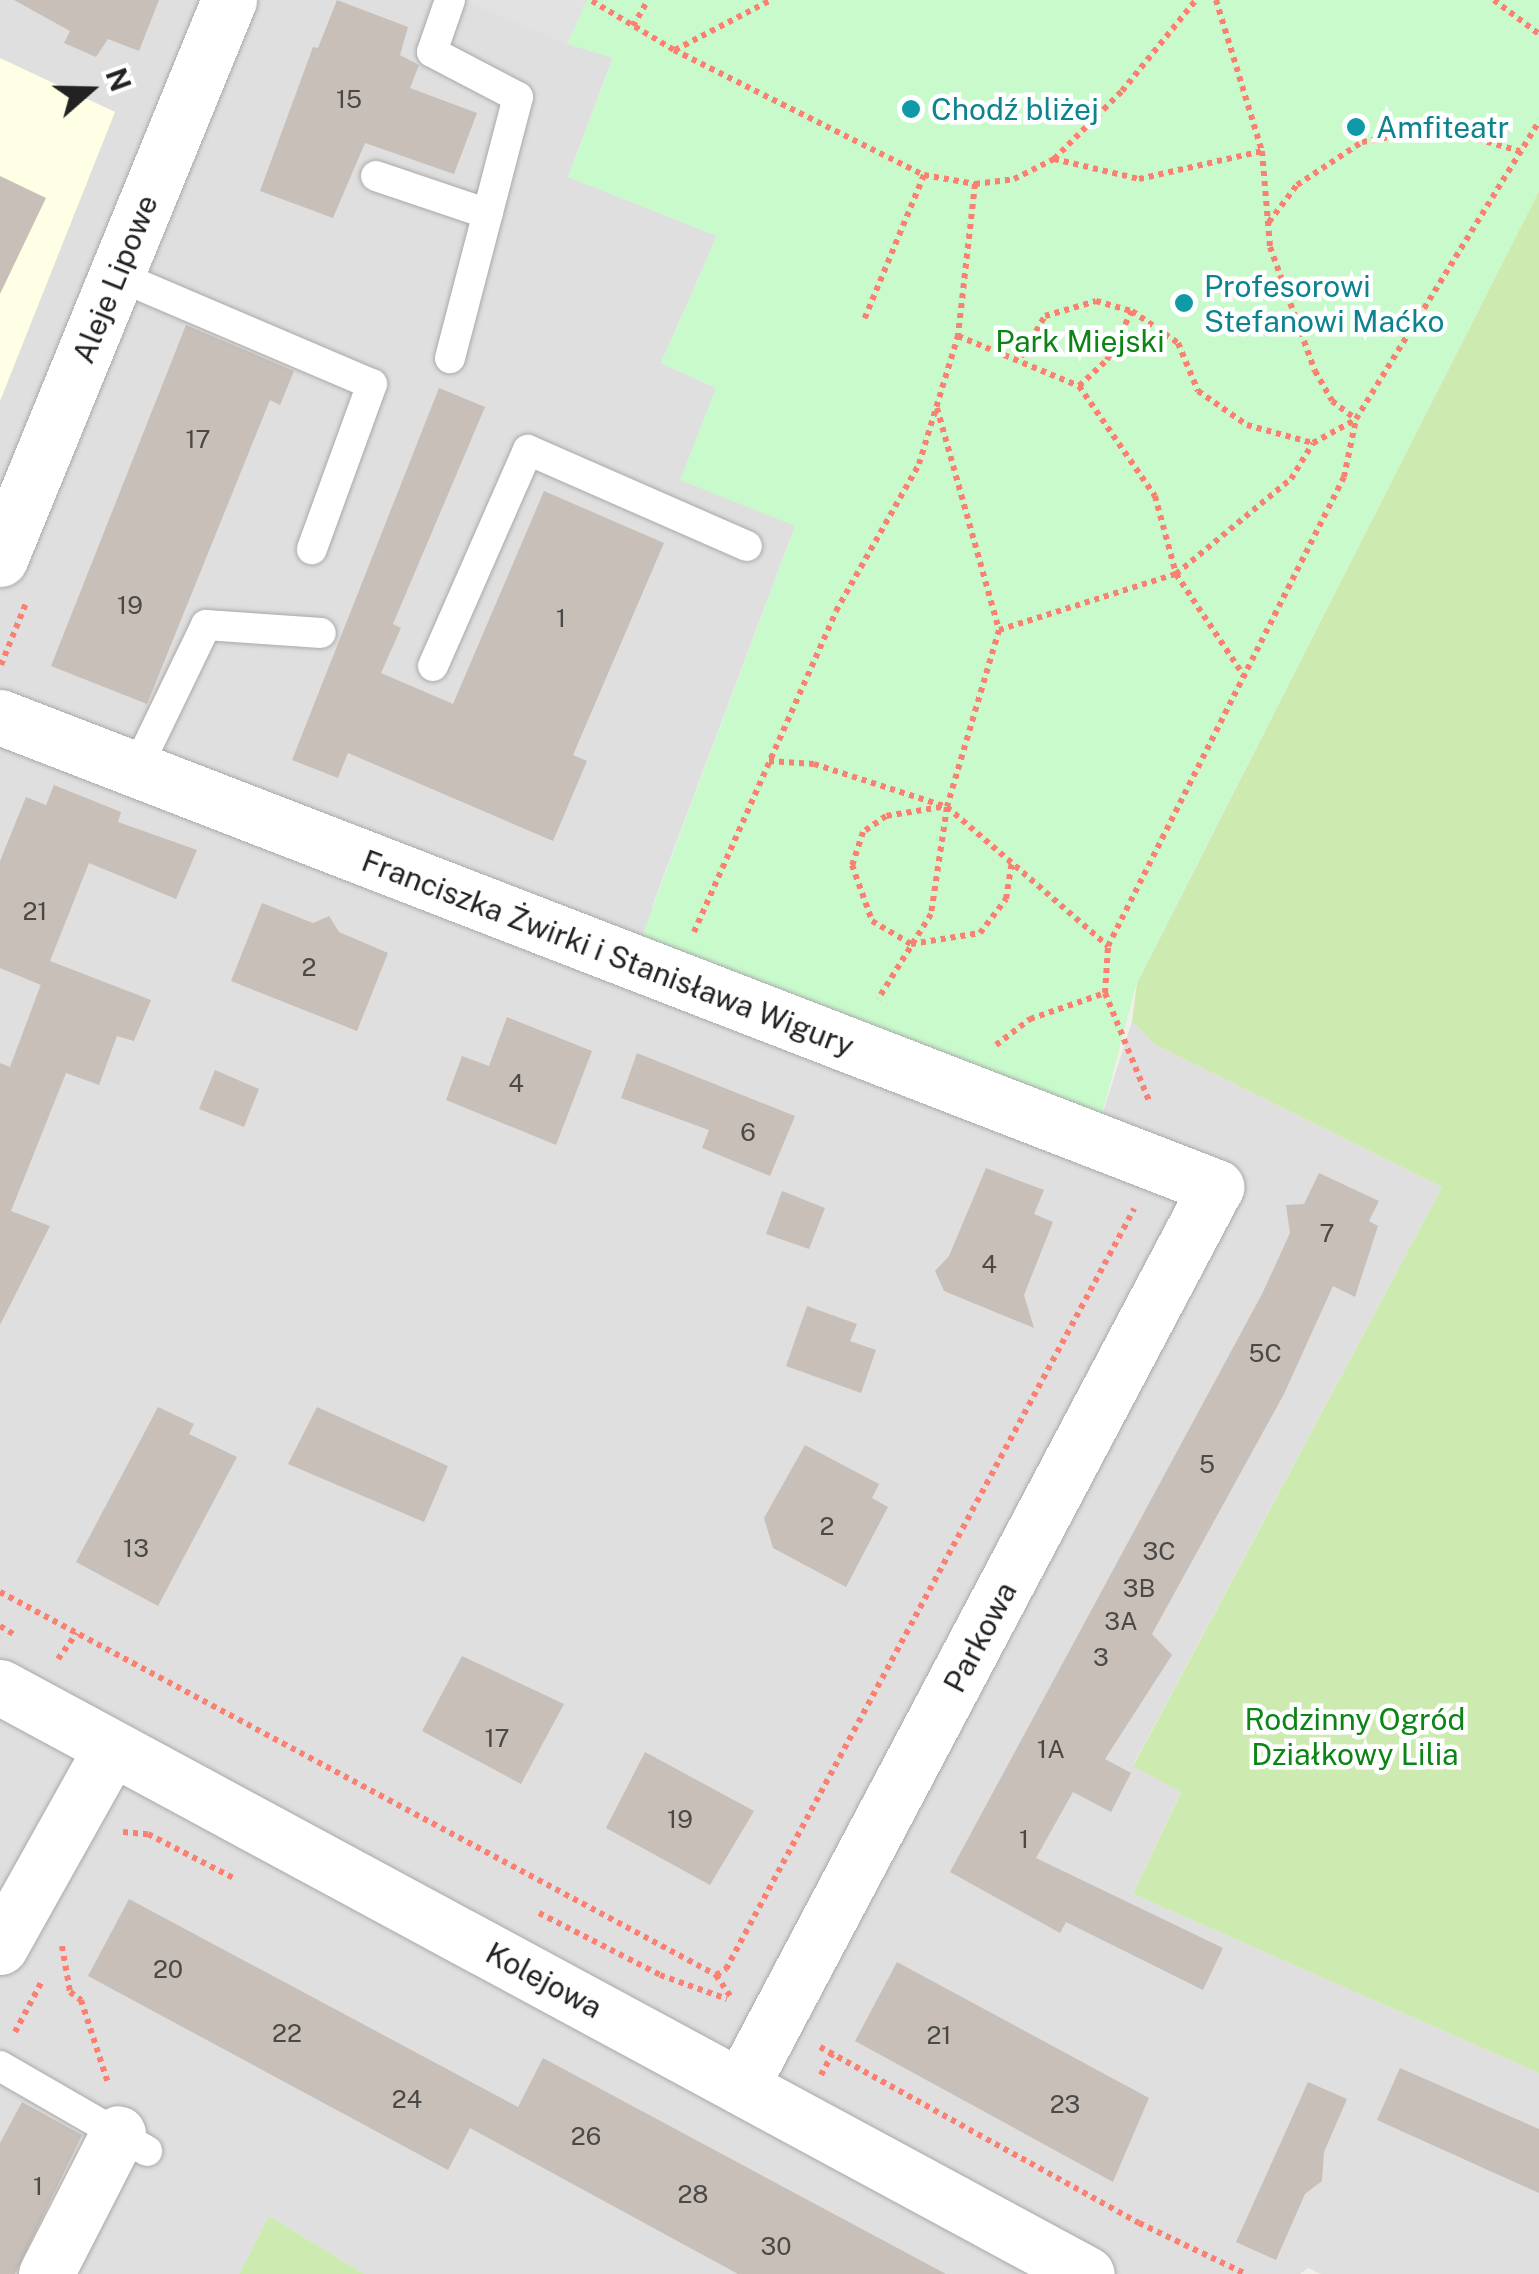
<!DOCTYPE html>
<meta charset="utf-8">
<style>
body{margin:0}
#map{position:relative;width:1539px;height:2274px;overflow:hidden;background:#f2efe9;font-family:"Public Sans",sans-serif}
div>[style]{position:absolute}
.residential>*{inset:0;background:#e0dfdf}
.education>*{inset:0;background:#ffffe5}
.grass>*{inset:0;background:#cdebb0}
.park>*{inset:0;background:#c8facc}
.parking>*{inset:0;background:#e2e2e2}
.building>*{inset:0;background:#c7bfb8}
.path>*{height:6px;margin-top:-3px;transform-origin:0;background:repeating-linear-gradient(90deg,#fa8072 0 5px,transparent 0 10px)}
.roads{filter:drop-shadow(0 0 2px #a9a9a9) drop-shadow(0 0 2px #a9a9a9)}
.lane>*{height:30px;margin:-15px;padding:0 15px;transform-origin:15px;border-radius:15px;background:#fff}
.street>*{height:55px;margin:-27.5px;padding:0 27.5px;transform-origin:27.5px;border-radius:27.5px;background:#fff}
.dots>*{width:28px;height:28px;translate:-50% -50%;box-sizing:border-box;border:5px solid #fff;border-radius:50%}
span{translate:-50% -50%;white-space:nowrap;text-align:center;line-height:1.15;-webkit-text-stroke:9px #fff;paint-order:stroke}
.number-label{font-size:25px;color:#4b4948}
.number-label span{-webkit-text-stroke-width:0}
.culture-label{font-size:30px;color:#0d838f}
.left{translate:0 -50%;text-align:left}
.street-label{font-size:30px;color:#222}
.park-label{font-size:30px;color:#0c8416}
.north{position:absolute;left:40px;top:40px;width:100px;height:100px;-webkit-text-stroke:8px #fff;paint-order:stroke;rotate:70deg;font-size:28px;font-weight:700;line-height:40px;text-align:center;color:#222}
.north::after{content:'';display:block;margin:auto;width:35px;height:45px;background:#222;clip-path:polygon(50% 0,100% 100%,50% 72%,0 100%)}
</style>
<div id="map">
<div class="residential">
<i style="clip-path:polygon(0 0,587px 0,567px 44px,613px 57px,568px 177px,717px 236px,661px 363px,716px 388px,795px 526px,652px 907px,1100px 1122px,1132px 1021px,1154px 1044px,1442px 1187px,1133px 1765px,1181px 1791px,1133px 1894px,1539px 2073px,1539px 2274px,1321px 2274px,1308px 2268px,1300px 2274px,364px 2274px,269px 2216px,239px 2274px,0 2274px)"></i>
</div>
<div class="education">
<i style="clip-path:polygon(0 58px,115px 112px,0 401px)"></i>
</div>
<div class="grass">
<i style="clip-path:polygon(1539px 191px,1539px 2073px,1133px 1894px,1181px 1792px,1133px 1766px,1442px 1187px,1154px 1044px,1132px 1021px,1137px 983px)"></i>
<i style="clip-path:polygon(269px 2216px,364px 2274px,239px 2274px)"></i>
</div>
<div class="park">
<i style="clip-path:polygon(587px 0,1539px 0,1539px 191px,1137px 982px,1100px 1122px,641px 939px,795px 526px,680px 480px,716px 388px,661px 363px,717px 236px,568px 177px,613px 58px,567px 44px)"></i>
</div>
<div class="parking">
<i style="clip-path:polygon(463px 0,587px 0,567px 44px)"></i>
</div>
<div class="building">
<i style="clip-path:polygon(14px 0,159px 0,139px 51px,108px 39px,96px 57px,64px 43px,70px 31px)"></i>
<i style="clip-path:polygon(337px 0,408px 27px,400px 55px,419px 65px,410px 88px,477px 113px,454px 174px,365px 143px,333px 218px,260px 191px,313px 47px,318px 48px)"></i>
<i style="clip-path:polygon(0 176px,46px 198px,0 294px)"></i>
<i style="clip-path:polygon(186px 325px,294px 371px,280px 405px,270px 400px,147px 704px,51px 666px)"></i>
<i style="clip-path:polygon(439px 388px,485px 407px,393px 624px,401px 628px,381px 673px,453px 704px,544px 491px,664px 543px,573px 755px,587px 761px,553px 841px,348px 753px,338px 778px,292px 760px)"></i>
<i style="clip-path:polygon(54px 785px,121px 812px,118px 822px,197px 850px,176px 899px,89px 863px,50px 961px,151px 1000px,134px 1041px,117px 1036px,99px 1085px,66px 1073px,11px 1211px,50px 1226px,0 1325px,0 1063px,10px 1067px,44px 976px,41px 985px,0 968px,0 861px,26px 797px,46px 805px)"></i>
<i style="clip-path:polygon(262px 903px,313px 923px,329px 916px,339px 932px,388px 953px,357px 1031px,231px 981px)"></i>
<i style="clip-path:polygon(507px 1017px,592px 1051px,556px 1145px,446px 1100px,462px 1056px,489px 1066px)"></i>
<i style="clip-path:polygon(637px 1053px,795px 1116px,770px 1176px,702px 1148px,709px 1130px,621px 1098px)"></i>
<i style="clip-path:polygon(215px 1070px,259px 1089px,244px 1127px,199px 1109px)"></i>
<i style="clip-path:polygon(986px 1168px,1044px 1190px,1034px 1214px,1053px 1222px,1024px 1295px,1034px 1328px,944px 1291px,935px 1271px,949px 1256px)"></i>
<i style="clip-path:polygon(1319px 1173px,1379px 1201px,1369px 1221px,1378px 1226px,1355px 1297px,1333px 1286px,1284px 1394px,1152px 1634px,1172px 1655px,1105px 1759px,1131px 1773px,1111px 1812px,1073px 1792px,1036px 1858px,1223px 1948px,1203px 1990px,1066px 1922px,1060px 1933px,950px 1872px,1262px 1294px,1290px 1233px,1286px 1205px,1304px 1204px)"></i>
<i style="clip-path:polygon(782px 1191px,825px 1208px,809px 1249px,766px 1234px)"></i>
<i style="clip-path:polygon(807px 1306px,857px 1324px,850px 1341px,876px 1350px,861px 1393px,786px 1366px)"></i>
<i style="clip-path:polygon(158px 1407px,194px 1424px,189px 1434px,237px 1457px,158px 1606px,76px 1562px)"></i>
<i style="clip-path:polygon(317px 1407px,448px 1466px,424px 1522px,288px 1464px)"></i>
<i style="clip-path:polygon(805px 1445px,879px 1484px,872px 1498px,888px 1507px,846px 1587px,773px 1548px,764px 1518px)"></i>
<i style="clip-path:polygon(462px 1656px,564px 1704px,521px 1784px,422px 1731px)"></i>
<i style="clip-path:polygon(645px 1752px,754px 1811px,710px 1885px,606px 1828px)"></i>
<i style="clip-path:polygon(129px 1899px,518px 2107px,543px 2058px,946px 2274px,738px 2274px,470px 2128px,448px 2170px,88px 1976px)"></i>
<i style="clip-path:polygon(897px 1962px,1149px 2098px,1113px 2182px,855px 2041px)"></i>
<i style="clip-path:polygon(1400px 2068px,1539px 2129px,1539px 2193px,1377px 2120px)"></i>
<i style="clip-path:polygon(1308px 2082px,1347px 2099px,1324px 2152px,1322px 2181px,1305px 2194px,1276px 2260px,1236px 2242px)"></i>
<i style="clip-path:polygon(22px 2102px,82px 2135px,15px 2274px,0 2274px,0 2143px)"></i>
</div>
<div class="path">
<i style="left:1216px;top:0;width:158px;rotate:73.1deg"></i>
<i style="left:1262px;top:151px;width:96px;rotate:85.2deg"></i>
<i style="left:1270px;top:247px;width:132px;rotate:70.1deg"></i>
<i style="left:1315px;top:371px;width:34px;rotate:60deg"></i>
<i style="left:1332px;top:401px;width:30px;rotate:37deg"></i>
<i style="left:1494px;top:0;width:56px;rotate:37.1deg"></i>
<i style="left:592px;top:1px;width:96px;rotate:30.9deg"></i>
<i style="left:674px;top:50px;width:280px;rotate:26.6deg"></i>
<i style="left:924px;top:175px;width:157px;rotate:112.5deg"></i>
<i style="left:633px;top:26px;width:30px;rotate:-60deg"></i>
<i style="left:675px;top:50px;width:108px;rotate:-27.5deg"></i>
<i style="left:1054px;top:159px;width:87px;rotate:13.2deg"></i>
<i style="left:1139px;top:179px;width:126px;rotate:-12.8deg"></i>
<i style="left:924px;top:175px;width:52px;rotate:10deg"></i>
<i style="left:975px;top:184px;width:39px;rotate:-7deg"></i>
<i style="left:1014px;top:179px;width:45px;rotate:-26.6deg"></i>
<i style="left:1054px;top:159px;width:96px;rotate:-45deg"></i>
<i style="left:1122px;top:91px;width:117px;rotate:-50.9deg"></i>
<i style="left:975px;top:184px;width:153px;rotate:96.4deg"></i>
<i style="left:958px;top:336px;width:131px;rotate:22.5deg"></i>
<i style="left:1079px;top:386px;width:134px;rotate:55.4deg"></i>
<i style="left:1155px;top:496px;width:81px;rotate:74.9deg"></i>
<i style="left:1176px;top:574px;width:123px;rotate:56.3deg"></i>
<i style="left:1269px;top:222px;width:46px;rotate:-52.9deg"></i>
<i style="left:1297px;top:185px;width:78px;rotate:-33.5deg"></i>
<i style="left:1362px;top:142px;width:78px;rotate:-10.3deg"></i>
<i style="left:1439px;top:128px;width:84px;rotate:15.9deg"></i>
<i style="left:1021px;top:357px;width:48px;rotate:-59.7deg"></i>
<i style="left:1045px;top:316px;width:53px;rotate:-16.4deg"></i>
<i style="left:1096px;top:301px;width:37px;rotate:16deg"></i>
<i style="left:1132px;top:311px;width:56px;rotate:34.8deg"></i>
<i style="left:1178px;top:343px;width:52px;rotate:67.4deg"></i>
<i style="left:1198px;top:391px;width:60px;rotate:34.8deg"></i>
<i style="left:1247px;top:425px;width:68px;rotate:15.3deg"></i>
<i style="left:1313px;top:443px;width:48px;rotate:-28.7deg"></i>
<i style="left:1079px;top:386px;width:38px;rotate:-43deg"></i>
<i style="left:1107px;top:360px;width:55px;rotate:-63deg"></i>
<i style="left:937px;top:408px;width:230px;rotate:74.4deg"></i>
<i style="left:999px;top:630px;width:184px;rotate:106.4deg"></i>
<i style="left:947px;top:807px;width:213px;rotate:40.8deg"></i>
<i style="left:999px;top:630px;width:186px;rotate:-17.6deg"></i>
<i style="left:1176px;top:574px;width:149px;rotate:-39.6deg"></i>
<i style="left:1291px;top:479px;width:42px;rotate:-58.6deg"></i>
<i style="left:1px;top:665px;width:67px;rotate:-68deg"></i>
<i style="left:769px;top:761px;width:45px;rotate:3.8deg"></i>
<i style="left:814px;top:764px;width:140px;rotate:17.9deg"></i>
<i style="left:947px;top:807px;width:108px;rotate:98.5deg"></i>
<i style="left:931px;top:914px;width:100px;rotate:121.9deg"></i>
<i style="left:941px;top:807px;width:56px;rotate:170.7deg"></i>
<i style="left:886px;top:816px;width:28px;rotate:145deg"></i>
<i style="left:863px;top:832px;width:35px;rotate:108deg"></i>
<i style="left:852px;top:865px;width:59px;rotate:70.3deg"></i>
<i style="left:872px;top:921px;width:45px;rotate:30.5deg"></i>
<i style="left:911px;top:944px;width:70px;rotate:-9.1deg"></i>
<i style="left:980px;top:933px;width:43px;rotate:-52.6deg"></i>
<i style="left:1006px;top:899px;width:37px;rotate:-81deg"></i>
<i style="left:694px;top:932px;width:351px;rotate:-66.1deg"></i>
<i style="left:836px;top:611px;width:169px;rotate:-60.5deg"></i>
<i style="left:919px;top:464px;width:134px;rotate:-73.1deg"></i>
<i style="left:1105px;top:993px;width:119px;rotate:67.8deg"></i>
<i style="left:996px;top:1045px;width:43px;rotate:-37.4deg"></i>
<i style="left:1030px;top:1019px;width:79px;rotate:-19.1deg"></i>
<i style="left:1105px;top:993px;width:47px;rotate:-86.3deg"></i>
<i style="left:1108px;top:946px;width:525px;rotate:-63.29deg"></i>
<i style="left:1344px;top:477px;width:59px;rotate:-78.3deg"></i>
<i style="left:1356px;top:419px;width:350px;rotate:-58.4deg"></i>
<i style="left:0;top:1592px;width:812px;rotate:28.14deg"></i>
<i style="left:716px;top:1975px;width:27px;rotate:56deg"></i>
<i style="left:0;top:1626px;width:17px;rotate:31deg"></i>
<i style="left:58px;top:1659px;width:32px;rotate:-54deg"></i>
<i style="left:123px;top:1832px;width:25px;rotate:5deg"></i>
<i style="left:148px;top:1834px;width:98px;rotate:27.3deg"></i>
<i style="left:539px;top:1913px;width:136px;rotate:27.1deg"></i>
<i style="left:660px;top:1975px;width:71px;rotate:19.7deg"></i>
<i style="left:62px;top:1946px;width:47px;rotate:80.1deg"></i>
<i style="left:70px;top:1992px;width:14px;rotate:36deg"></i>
<i style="left:81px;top:2000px;width:87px;rotate:72deg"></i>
<i style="left:716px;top:1975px;width:12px;rotate:-31deg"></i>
<i style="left:726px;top:1969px;width:863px;rotate:-61.77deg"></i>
<i style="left:15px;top:2032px;width:58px;rotate:-62.1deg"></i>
<i style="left:820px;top:2047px;width:364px;rotate:28.9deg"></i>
<i style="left:1139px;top:2223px;width:119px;rotate:25.5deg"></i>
<i style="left:821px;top:2075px;width:24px;rotate:-62deg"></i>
</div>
<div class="roads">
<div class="lane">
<i style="left:450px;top:0;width:55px;rotate:109.1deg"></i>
<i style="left:432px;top:52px;width:97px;rotate:27.6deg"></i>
<i style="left:518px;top:97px;width:270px;rotate:104.6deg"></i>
<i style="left:376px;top:176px;width:118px;rotate:18.7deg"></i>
<i style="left:116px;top:275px;width:278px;rotate:23.1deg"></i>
<i style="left:372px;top:384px;width:176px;rotate:110deg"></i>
<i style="left:433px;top:666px;width:236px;rotate:-66.3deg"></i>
<i style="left:528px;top:450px;width:239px;rotate:23.7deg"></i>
<i style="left:136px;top:770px;width:161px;rotate:-64.2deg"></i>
<i style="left:206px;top:625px;width:115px;rotate:4deg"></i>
<i style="left:0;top:2066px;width:170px;rotate:30deg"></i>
</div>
<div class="street">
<i style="left:0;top:559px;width:604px;rotate:-67.72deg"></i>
<i style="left:0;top:717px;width:1304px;rotate:21.13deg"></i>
<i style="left:1216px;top:1187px;width:1017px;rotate:117.85deg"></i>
<i style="left:0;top:1687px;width:1235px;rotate:28.37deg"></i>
<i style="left:0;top:1947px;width:228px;rotate:-60.8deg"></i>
<i style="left:46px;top:2274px;width:158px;rotate:-62.9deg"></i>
</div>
</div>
<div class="dots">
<i style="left:911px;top:109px;background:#0f9aa8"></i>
<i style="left:1356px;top:127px;background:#0f9aa8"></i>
<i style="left:1184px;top:303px;background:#0f9aa8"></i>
</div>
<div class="number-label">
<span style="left:349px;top:99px">15</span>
<span style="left:198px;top:439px">17</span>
<span style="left:130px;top:605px">19</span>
<span style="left:561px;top:618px">1</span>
<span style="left:35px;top:911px">21</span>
<span style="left:309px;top:967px">2</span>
<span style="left:516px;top:1083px">4</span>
<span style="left:748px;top:1132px">6</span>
<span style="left:1327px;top:1233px">7</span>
<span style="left:989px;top:1264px">4</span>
<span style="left:1265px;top:1353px">5C</span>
<span style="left:1207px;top:1464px">5</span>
<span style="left:827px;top:1526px">2</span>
<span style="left:136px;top:1548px">13</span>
<span style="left:1159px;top:1551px">3C</span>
<span style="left:1139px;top:1588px">3B</span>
<span style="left:1121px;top:1621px">3A</span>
<span style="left:1101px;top:1657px">3</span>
<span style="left:497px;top:1738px">17</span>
<span style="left:1051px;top:1749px">1A</span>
<span style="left:680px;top:1819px">19</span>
<span style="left:1024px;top:1839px">1</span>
<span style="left:168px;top:1969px">20</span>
<span style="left:287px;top:2033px">22</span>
<span style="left:939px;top:2035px">21</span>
<span style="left:407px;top:2099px">24</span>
<span style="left:1065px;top:2104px">23</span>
<span style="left:586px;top:2136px">26</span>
<span style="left:38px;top:2186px">1</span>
<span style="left:693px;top:2194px">28</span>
<span style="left:776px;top:2246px">30</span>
</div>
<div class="culture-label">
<span class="left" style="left:931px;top:109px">Chodź bliżej</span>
<span class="left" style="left:1376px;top:127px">Amfiteatr</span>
<span class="left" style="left:1204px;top:303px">Profesorowi<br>Stefanowi Maćko</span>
</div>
<div class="street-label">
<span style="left:115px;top:279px;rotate:-68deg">Aleje Lipowe</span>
<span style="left:608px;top:953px;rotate:21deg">Franciszka Żwirki i Stanisława Wigury</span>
<span style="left:980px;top:1637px;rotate:-62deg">Parkowa</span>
<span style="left:544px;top:1980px;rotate:28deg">Kolejowa</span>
</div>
<div class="park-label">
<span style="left:1080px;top:341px">Park Miejski</span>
<span style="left:1355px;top:1736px">Rodzinny Ogród<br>Działkowy Lilia</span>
</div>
<div class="north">N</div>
</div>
